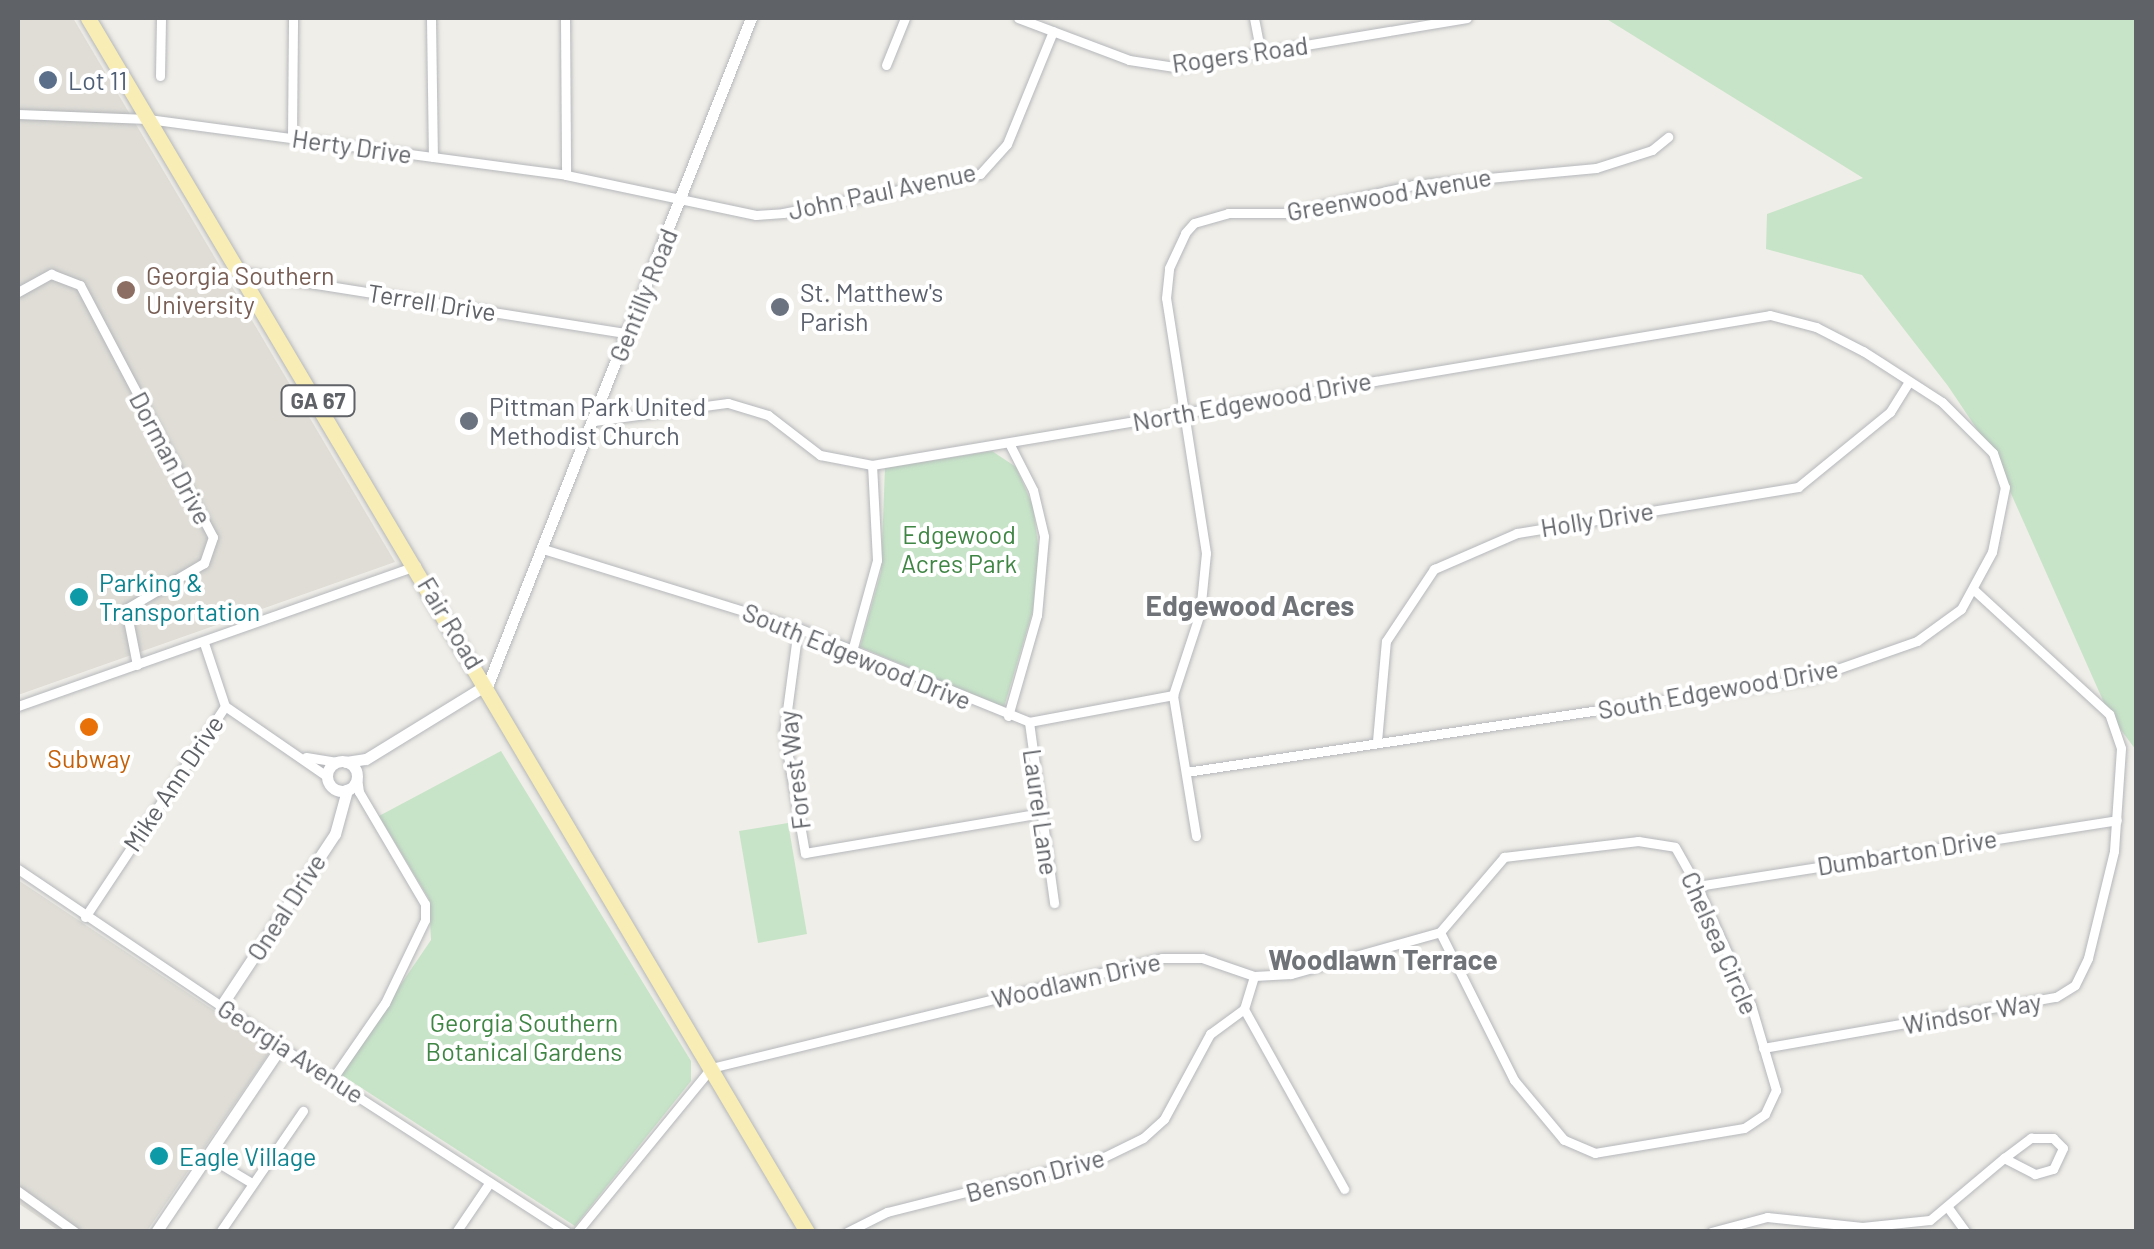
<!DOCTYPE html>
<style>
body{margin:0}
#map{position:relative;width:2154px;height:1249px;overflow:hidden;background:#f0eee8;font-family:Barlow,sans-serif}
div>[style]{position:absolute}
.education>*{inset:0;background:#dfddd6}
.green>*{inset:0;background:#c7e4c8}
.roads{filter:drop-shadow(0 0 2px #b5b7bb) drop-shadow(0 0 2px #b5b7bb)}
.minor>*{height:9px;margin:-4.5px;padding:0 4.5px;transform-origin:4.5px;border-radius:4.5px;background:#fff}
.tertiary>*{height:11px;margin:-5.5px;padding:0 5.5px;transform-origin:5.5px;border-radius:5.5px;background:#fff}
.tertiary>.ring{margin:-5.5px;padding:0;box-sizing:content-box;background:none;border:11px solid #fff;border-radius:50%}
.primary>*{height:15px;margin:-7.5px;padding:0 7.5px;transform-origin:7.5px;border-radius:7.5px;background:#f8eeb5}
.dots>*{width:28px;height:28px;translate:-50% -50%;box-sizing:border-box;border:5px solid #fff;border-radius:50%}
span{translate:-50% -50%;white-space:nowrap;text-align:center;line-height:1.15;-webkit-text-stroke:8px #fff;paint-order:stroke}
.shield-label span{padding:2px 8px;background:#fff;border:2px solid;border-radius:8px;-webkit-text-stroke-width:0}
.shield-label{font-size:22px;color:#5f6267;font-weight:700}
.street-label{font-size:25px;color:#5f6267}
.service-label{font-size:25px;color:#4e5e75}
.left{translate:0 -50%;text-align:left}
.education-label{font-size:25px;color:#785e54}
.worship-label{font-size:25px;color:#5b616d}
.park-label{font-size:25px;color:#3f8544}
.culture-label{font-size:25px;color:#0d838f}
.food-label{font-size:25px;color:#c56008}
.neighbourhood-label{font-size:28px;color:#707478;font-weight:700}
.frame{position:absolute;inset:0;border:20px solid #5f6267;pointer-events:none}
</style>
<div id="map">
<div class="education">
<i style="clip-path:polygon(18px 18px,73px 18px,395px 562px,18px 695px)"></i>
<i style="clip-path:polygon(18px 880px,272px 1049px,147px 1231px,59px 1231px,18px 1203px)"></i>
</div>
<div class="green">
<i style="clip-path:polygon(1605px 18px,2136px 18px,2136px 750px,2109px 714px,1993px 453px,1948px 386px,1862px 275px,1766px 249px,1767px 214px,1863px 178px)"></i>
<i style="clip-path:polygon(992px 451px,1016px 467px,1033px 506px,1039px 552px,1033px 610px,1004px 707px,860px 647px,881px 572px,885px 468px)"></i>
<i style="clip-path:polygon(501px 751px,691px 1061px,691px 1081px,575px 1226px,340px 1074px,431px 940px,429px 899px,379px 816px)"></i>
<i style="clip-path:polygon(788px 823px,807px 934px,758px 943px,739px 831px)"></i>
</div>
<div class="roads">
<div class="minor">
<i style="left:431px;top:18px;width:139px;rotate:89.2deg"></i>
<i style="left:565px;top:18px;width:157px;rotate:89.6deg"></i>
<i style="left:1018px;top:18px;width:119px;rotate:20.7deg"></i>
<i style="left:1129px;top:60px;width:46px;rotate:8.8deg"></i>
<i style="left:1174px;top:67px;width:297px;rotate:-9.5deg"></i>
<i style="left:1254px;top:18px;width:36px;rotate:79deg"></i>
<i style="left:886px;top:65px;width:51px;rotate:-68deg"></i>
<i style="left:160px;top:76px;width:58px;rotate:-89deg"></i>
<i style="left:18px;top:114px;width:130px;rotate:2.2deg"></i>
<i style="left:148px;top:119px;width:422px;rotate:7.6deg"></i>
<i style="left:566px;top:175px;width:194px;rotate:11.9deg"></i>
<i style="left:756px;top:215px;width:27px;rotate:-4deg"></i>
<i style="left:783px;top:213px;width:201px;rotate:-11.2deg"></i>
<i style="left:980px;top:174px;width:40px;rotate:-48deg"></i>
<i style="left:1007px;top:144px;width:122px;rotate:-67.8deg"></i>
<i style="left:292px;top:138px;width:120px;rotate:-89.5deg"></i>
<i style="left:240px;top:272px;width:390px;rotate:9deg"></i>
<i style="left:18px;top:292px;width:38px;rotate:-29deg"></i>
<i style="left:51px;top:274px;width:31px;rotate:21deg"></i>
<i style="left:80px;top:285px;width:285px;rotate:62.2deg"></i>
<i style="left:213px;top:537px;width:28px;rotate:109deg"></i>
<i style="left:204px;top:563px;width:91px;rotate:149.5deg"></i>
<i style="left:126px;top:609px;width:57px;rotate:78.9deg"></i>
<i style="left:594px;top:421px;width:135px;rotate:-7.7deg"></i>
<i style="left:728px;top:403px;width:42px;rotate:16.7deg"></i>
<i style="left:768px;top:415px;width:66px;rotate:37.6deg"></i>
<i style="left:820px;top:455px;width:53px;rotate:10.9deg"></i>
<i style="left:872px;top:465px;width:910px;rotate:-9.48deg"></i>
<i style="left:1770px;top:315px;width:48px;rotate:14.6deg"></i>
<i style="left:1816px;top:327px;width:53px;rotate:27.1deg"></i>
<i style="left:1863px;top:351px;width:94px;rotate:32.8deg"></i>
<i style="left:1942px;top:402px;width:72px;rotate:45deg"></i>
<i style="left:1993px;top:453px;width:36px;rotate:71deg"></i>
<i style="left:2005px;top:487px;width:66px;rotate:101.3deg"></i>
<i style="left:1992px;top:552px;width:65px;rotate:118.5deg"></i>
<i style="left:1961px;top:609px;width:54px;rotate:144deg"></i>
<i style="left:1917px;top:641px;width:111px;rotate:160.6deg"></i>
<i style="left:1812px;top:678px;width:633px;rotate:171.46deg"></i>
<i style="left:543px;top:549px;width:267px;rotate:17.2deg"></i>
<i style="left:798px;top:628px;width:249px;rotate:22.1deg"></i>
<i style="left:1029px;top:722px;width:147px;rotate:-10.6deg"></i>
<i style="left:798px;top:628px;width:106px;rotate:97.6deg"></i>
<i style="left:784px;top:733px;width:122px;rotate:80.1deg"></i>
<i style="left:805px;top:853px;width:240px;rotate:-9.6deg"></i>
<i style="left:204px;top:643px;width:66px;rotate:71.6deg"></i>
<i style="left:852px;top:651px;width:94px;rotate:-74.6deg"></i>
<i style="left:877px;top:560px;width:95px;rotate:-93deg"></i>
<i style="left:18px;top:706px;width:422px;rotate:-19.4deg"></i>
<i style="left:225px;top:706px;width:125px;rotate:34.6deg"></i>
<i style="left:1008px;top:716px;width:105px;rotate:-74deg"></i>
<i style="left:1037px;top:615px;width:79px;rotate:-84.9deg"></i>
<i style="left:1044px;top:536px;width:47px;rotate:-103.4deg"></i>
<i style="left:1033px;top:490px;width:53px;rotate:-117.1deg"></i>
<i style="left:1029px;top:722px;width:183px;rotate:82.1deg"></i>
<i style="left:1377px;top:741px;width:100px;rotate:-84.9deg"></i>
<i style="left:1386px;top:641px;width:87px;rotate:-56.3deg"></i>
<i style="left:1434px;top:569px;width:90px;rotate:-23.4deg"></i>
<i style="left:1517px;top:533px;width:285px;rotate:-9.3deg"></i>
<i style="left:1798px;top:487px;width:119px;rotate:-39.2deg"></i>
<i style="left:1890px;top:412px;width:36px;rotate:-58deg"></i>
<i style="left:306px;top:757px;width:31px;rotate:9deg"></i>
<i style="left:1196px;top:836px;width:143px;rotate:-99.3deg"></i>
<i style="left:1173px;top:695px;width:86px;rotate:-71.8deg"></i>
<i style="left:1200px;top:613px;width:60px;rotate:-84.3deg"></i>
<i style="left:1206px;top:553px;width:258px;rotate:-98.9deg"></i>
<i style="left:1166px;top:298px;width:30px;rotate:-84deg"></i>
<i style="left:1169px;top:268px;width:38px;rotate:-65deg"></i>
<i style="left:1185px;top:233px;width:13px;rotate:-48deg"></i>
<i style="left:1194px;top:223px;width:35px;rotate:-16deg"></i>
<i style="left:1228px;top:213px;width:61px"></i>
<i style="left:1289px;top:213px;width:127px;rotate:-12.7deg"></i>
<i style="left:1413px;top:185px;width:184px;rotate:-5.3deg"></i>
<i style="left:1596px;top:168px;width:59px;rotate:-17.8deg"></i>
<i style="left:1652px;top:150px;width:21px;rotate:-39deg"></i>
<i style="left:1638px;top:841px;width:37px;rotate:9deg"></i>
<i style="left:1675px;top:847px;width:45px;rotate:60.6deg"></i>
<i style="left:1697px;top:886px;width:131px;rotate:65.6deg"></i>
<i style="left:1751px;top:1005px;width:89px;rotate:73.6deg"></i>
<i style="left:1776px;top:1090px;width:26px;rotate:115deg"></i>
<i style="left:1765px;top:1114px;width:25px;rotate:146deg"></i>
<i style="left:1744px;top:1128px;width:151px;rotate:170.5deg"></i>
<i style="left:1595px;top:1153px;width:34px;rotate:-157deg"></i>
<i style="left:1564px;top:1140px;width:78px;rotate:-129.8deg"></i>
<i style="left:1514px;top:1080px;width:165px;rotate:-116.6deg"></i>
<i style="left:1440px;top:932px;width:99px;rotate:-49.5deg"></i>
<i style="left:1504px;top:857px;width:135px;rotate:-6.8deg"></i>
<i style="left:18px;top:869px;width:245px;rotate:34deg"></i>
<i style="left:1697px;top:886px;width:425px;rotate:-8.9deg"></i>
<i style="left:85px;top:917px;width:253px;rotate:-56.4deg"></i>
<i style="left:1244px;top:1009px;width:206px;rotate:60.9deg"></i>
<i style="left:281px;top:1047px;width:341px;rotate:32.9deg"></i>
<i style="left:1763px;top:1048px;width:297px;rotate:-9.9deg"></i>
<i style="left:2056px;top:997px;width:22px;rotate:-32deg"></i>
<i style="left:2075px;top:985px;width:30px;rotate:-64deg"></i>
<i style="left:2088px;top:958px;width:110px;rotate:-76.3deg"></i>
<i style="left:2114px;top:851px;width:103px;rotate:-86.1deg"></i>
<i style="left:2121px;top:748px;width:36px;rotate:-109deg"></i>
<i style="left:2109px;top:714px;width:183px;rotate:-137.4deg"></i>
<i style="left:333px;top:1078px;width:91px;rotate:-55.3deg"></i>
<i style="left:385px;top:1003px;width:92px;rotate:-64.3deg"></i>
<i style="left:425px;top:920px;width:16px;rotate:-90deg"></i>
<i style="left:425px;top:904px;width:130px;rotate:-120.5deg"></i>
<i style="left:359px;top:792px;width:15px;rotate:-98deg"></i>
<i style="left:2031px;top:1138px;width:22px"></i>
<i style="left:2053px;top:1138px;width:14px;rotate:45deg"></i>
<i style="left:2063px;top:1148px;width:23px;rotate:115deg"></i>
<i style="left:2053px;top:1169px;width:19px;rotate:164deg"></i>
<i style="left:2035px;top:1174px;width:35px;rotate:-153deg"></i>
<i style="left:2004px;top:1158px;width:34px;rotate:-37deg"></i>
<i style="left:207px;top:1156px;width:52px;rotate:31deg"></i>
<i style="left:18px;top:1191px;width:70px;rotate:35.7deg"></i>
<i style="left:1949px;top:1209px;width:29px;rotate:54deg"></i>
<i style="left:220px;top:1232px;width:147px;rotate:-55.6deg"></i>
<i style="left:456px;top:1232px;width:60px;rotate:-55.8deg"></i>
<i style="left:577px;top:1232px;width:212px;rotate:-50.7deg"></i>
<i style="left:711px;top:1068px;width:464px;rotate:-13.7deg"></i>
<i style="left:1162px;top:958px;width:40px"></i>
<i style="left:1202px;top:958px;width:55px;rotate:19.1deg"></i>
<i style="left:1254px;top:976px;width:37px;rotate:-3deg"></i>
<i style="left:1291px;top:974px;width:155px;rotate:-15.7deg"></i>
<i style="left:847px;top:1232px;width:45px;rotate:-26.6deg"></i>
<i style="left:887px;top:1212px;width:224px;rotate:-14.2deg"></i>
<i style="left:1104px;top:1157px;width:43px;rotate:-26deg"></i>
<i style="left:1143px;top:1138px;width:28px;rotate:-42deg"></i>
<i style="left:1164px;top:1119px;width:97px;rotate:-61.6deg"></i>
<i style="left:1210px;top:1034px;width:42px;rotate:-36.3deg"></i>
<i style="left:1244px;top:1009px;width:34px;rotate:-73deg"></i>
<i style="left:1711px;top:1232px;width:58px;rotate:-15deg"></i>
<i style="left:1767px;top:1217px;width:96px;rotate:6deg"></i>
<i style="left:1862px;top:1227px;width:68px;rotate:-5.9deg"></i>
<i style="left:1930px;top:1220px;width:97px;rotate:-40deg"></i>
</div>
<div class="tertiary">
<i class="ring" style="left:327px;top:761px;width:19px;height:19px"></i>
<i style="left:346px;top:762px;width:20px;rotate:-9deg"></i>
<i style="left:366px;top:759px;width:143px;rotate:-31.6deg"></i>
<i style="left:488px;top:684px;width:716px;rotate:-68.45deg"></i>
<i style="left:156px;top:1232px;width:223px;rotate:-56deg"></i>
<i style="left:281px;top:1047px;width:73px;rotate:-145.7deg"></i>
<i style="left:221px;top:1006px;width:206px;rotate:-56.5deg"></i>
<i style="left:335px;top:834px;width:46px;rotate:-74.7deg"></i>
</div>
<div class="primary">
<i style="left:88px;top:18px;width:1411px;rotate:59.36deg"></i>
</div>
</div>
<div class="dots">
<i style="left:48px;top:80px;background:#5c6f8a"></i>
<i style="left:126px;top:290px;background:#8d6e63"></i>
<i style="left:780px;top:307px;background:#6b7280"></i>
<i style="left:469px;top:421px;background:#6b7280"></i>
<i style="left:79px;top:597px;background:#0f9aa8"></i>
<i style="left:89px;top:727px;background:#e8710a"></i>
<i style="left:159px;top:1156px;background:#0f9aa8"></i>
</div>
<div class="shield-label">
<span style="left:318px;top:401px">GA 67</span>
</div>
<div class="street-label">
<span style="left:1240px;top:54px;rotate:-8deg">Rogers Road</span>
<span style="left:352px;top:146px;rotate:8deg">Herty Drive</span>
<span style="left:882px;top:191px;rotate:-12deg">John Paul Avenue</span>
<span style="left:1389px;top:194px;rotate:-10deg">Greenwood Avenue</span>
<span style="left:643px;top:295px;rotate:-68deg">Gentilly Road</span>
<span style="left:432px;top:302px;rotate:9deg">Terrell Drive</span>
<span style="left:1252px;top:401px;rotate:-10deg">North Edgewood Drive</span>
<span style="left:171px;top:458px;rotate:62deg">Dorman Drive</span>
<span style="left:1597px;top:519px;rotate:-9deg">Holly Drive</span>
<span style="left:451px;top:623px;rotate:59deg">Fair Road</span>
<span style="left:857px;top:656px;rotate:22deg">South Edgewood Drive</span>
<span style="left:1718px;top:689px;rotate:-10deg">South Edgewood Drive</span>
<span style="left:794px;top:770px;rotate:-97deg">Forest Way</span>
<span style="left:173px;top:783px;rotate:-56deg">Mike Ann Drive</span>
<span style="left:1041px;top:812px;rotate:82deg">Laurel Lane</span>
<span style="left:1907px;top:852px;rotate:-9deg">Dumbarton Drive</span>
<span style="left:286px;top:907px;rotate:-57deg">Oneal Drive</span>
<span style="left:1720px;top:943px;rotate:66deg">Chelsea Circle</span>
<span style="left:1076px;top:980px;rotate:-13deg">Woodlawn Drive</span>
<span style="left:1972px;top:1013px;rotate:-10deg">Windsor Way</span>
<span style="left:291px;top:1051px;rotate:33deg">Georgia Avenue</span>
<span style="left:1035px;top:1175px;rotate:-15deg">Benson Drive</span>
</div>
<div class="service-label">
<span class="left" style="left:68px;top:80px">Lot 11</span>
</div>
<div class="education-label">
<span class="left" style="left:146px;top:290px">Georgia Southern<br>University</span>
</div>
<div class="worship-label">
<span class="left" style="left:800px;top:307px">St. Matthew's<br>Parish</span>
<span class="left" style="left:489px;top:421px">Pittman Park United<br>Methodist Church</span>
</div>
<div class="park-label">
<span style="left:959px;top:549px">Edgewood<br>Acres Park</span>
<span style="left:524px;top:1037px">Georgia Southern<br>Botanical Gardens</span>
</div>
<div class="culture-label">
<span class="left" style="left:99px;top:597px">Parking &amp;<br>Transportation</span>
<span class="left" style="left:179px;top:1156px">Eagle Village</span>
</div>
<div class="food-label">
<span style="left:89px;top:758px">Subway</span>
</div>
<div class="neighbourhood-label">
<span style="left:1250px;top:605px">Edgewood Acres</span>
<span style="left:1383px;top:959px">Woodlawn Terrace</span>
</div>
<div class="frame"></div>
</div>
